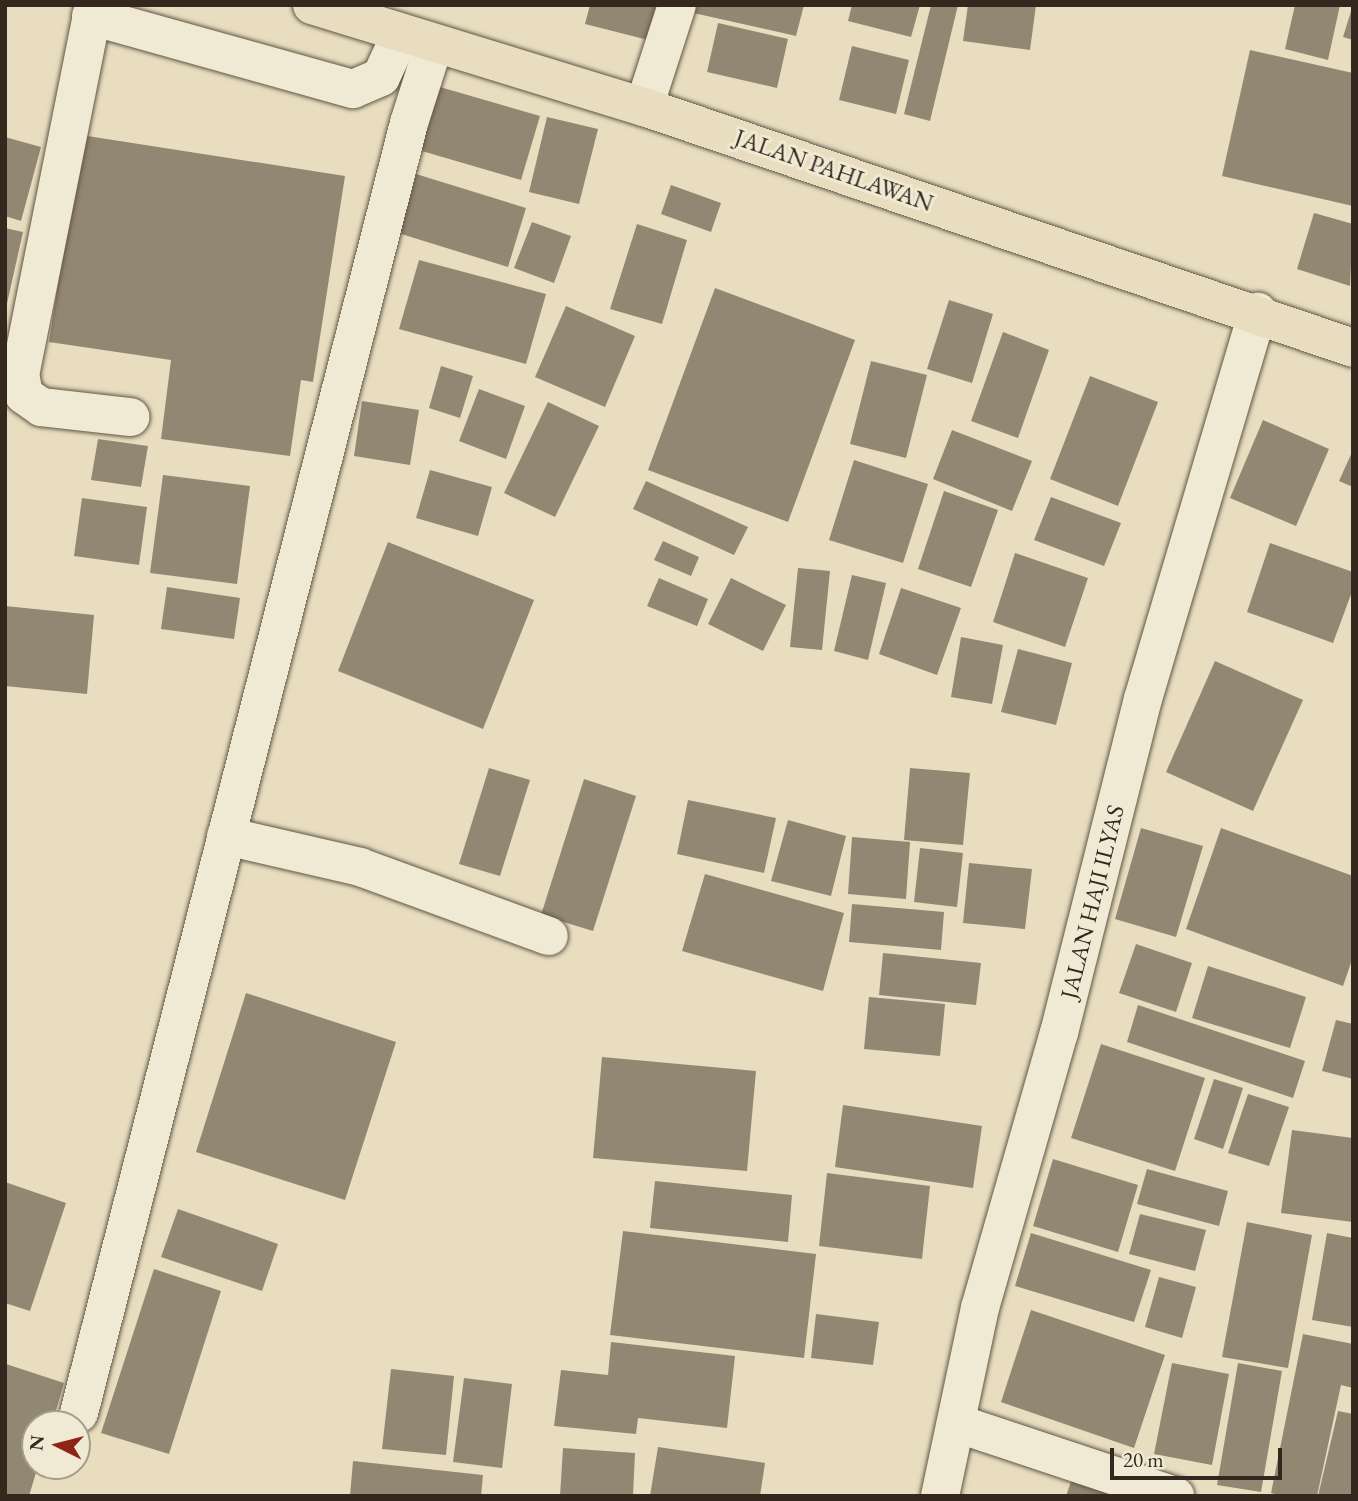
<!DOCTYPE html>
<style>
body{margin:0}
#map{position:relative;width:1358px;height:1501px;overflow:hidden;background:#e8debf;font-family:"EB Garamond",serif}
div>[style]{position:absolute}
.building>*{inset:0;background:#928772}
.roads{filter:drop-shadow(0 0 2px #615646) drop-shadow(0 0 2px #615646)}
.minor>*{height:38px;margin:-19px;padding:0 19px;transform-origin:19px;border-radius:19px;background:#f0ead5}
.major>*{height:38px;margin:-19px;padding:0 19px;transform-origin:19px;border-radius:19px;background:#e8debf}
span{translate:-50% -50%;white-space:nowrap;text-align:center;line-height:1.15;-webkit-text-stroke:6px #f0ead5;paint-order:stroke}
.street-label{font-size:24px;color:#34281e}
.frame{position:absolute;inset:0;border:7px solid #34281e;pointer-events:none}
.north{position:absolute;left:21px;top:1410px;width:70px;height:70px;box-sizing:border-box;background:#f0ead5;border:2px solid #a59c8c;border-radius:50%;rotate:276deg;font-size:19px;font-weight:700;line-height:28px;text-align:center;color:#34281e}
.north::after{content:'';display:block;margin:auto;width:24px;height:32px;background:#8f2418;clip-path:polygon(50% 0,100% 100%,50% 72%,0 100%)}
.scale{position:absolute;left:1110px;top:1448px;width:172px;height:32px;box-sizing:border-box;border:4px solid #34281e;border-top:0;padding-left:9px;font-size:21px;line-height:24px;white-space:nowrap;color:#34281e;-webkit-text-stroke:5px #f0ead5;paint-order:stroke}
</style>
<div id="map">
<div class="building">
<i style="clip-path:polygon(590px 5px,670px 5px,660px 43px,585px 24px)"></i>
<i style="clip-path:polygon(690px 5px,804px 5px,796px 36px,689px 12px)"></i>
<i style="clip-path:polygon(852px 5px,920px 5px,911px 37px,848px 21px)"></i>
<i style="clip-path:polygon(931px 5px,958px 5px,930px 121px,904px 114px)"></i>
<i style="clip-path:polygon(968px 5px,1036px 5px,1030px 50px,963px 41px)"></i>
<i style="clip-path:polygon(1295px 5px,1340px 5px,1328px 60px,1285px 49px)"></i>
<i style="clip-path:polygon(1353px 5px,1353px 40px,1343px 37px)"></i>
<i style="clip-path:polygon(718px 23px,788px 39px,777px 88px,707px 72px)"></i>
<i style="clip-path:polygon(852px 46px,909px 60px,896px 114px,839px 100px)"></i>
<i style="clip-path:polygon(1250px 50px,1353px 73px,1353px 206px,1222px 176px)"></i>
<i style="clip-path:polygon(433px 85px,540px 116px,521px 180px,415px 149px)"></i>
<i style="clip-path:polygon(547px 117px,598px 129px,579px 204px,529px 192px)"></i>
<i style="clip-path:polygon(81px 135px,345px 176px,313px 382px,301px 380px,290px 456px,161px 439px,171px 360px,49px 342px)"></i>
<i style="clip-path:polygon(5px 137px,41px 147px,21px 221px,5px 216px)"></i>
<i style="clip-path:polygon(416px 174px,526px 208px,508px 267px,398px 233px)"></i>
<i style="clip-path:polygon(671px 185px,721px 203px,711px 232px,661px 214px)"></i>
<i style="clip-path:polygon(1314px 213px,1353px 224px,1350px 286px,1297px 269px)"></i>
<i style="clip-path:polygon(532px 222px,571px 236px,554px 283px,514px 268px)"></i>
<i style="clip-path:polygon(637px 224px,687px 240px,662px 324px,610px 309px)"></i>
<i style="clip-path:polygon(5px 228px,23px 232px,6px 308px,5px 308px)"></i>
<i style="clip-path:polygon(419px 260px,546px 294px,526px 364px,399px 329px)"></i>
<i style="clip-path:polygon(715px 288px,855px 340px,788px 522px,648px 470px)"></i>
<i style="clip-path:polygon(949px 300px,993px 314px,972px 383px,927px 369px)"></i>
<i style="clip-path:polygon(566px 306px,635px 336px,605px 407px,535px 377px)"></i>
<i style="clip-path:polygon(1003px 332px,1049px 350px,1018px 438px,971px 421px)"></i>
<i style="clip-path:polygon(871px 361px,927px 375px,906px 458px,850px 444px)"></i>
<i style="clip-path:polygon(441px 366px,473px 376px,460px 418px,429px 408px)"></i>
<i style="clip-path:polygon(1090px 376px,1158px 402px,1118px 506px,1050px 479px)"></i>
<i style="clip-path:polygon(479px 389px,525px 406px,506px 459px,459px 441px)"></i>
<i style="clip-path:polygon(362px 401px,419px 410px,410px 465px,354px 456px)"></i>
<i style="clip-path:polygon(548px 402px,599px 426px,555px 517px,504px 493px)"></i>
<i style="clip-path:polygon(1263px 420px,1329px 449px,1296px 526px,1230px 498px)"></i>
<i style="clip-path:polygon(952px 430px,1032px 461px,1012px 511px,933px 479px)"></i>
<i style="clip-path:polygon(98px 439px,148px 446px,141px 487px,91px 480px)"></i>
<i style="clip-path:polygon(1353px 450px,1353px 487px,1339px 481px)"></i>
<i style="clip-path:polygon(854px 460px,928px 484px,903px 563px,829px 540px)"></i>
<i style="clip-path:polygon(430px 470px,492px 487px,478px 536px,416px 518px)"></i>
<i style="clip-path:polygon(163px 475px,250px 486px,237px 584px,150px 573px)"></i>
<i style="clip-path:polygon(646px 481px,748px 527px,734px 555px,633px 509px)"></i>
<i style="clip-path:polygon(944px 491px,998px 510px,971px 587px,918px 569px)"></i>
<i style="clip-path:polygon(1051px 497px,1121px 523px,1104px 566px,1034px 540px)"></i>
<i style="clip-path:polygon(82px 498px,147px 507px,139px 565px,74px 556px)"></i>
<i style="clip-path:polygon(663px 541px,699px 557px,691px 576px,654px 560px)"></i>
<i style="clip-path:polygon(388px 542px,534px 600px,483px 729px,338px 671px)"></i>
<i style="clip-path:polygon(1270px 543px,1353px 572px,1353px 589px,1333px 643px,1247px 612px)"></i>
<i style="clip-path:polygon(1015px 553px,1088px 578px,1065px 647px,993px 622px)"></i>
<i style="clip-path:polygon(798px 568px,830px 571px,822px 650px,790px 647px)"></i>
<i style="clip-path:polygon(852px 575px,886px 583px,868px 660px,834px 651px)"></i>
<i style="clip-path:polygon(659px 578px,708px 599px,697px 626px,647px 606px)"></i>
<i style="clip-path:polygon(731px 578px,786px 605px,763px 651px,708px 624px)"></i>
<i style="clip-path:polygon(167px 587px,240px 598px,234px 639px,161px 629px)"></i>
<i style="clip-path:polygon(901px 588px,961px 608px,937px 675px,879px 654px)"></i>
<i style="clip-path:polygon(5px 606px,94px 615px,87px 694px,5px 686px)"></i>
<i style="clip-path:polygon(961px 637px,1003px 645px,992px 704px,951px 697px)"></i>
<i style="clip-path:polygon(1018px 649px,1072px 663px,1056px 725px,1001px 712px)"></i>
<i style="clip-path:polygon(1215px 661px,1303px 700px,1253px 811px,1166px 772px)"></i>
<i style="clip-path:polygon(489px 768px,530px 780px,500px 876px,459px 864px)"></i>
<i style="clip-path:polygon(910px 768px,970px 773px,963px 845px,904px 840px)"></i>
<i style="clip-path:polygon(584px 779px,636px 796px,593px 931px,541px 915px)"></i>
<i style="clip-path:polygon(688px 800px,776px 818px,764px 873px,677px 854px)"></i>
<i style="clip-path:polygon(788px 820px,846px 836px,831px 896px,771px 881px)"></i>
<i style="clip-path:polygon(1141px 828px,1203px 846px,1176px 937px,1115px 919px)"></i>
<i style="clip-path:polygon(1221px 828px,1353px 876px,1353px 957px,1343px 986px,1186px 929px)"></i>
<i style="clip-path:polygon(852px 837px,910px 842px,906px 899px,848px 894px)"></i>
<i style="clip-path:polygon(920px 848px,963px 853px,957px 907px,914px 902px)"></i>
<i style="clip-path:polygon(969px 863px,1032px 869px,1025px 929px,963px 923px)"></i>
<i style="clip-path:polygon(705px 874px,844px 913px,823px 991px,682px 951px)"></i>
<i style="clip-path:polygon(852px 904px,944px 912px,941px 950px,849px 942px)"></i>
<i style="clip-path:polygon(1136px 944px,1192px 963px,1176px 1012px,1119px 993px)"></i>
<i style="clip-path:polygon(883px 953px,981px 963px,976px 1005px,879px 995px)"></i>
<i style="clip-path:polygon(1208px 966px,1306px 997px,1290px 1048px,1192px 1018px)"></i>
<i style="clip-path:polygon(246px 993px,396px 1042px,345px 1200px,196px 1152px)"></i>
<i style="clip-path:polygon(869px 997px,945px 1004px,940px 1056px,864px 1049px)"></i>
<i style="clip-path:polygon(1138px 1005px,1305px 1061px,1293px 1098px,1127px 1042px)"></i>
<i style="clip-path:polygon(1336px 1020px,1353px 1024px,1353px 1079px,1322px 1071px)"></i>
<i style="clip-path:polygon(1101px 1044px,1205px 1078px,1175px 1171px,1071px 1138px)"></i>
<i style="clip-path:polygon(602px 1057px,756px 1071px,747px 1171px,593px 1158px)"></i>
<i style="clip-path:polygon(1214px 1079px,1243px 1088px,1223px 1149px,1194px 1139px)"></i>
<i style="clip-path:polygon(1248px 1094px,1289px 1107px,1269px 1166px,1228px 1153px)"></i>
<i style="clip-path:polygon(843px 1105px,982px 1126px,973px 1188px,835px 1167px)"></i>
<i style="clip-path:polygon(1292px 1130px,1353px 1138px,1353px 1222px,1281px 1213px)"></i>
<i style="clip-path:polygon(1053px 1159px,1138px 1185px,1118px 1252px,1033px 1226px)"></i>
<i style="clip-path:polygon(1147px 1169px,1228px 1191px,1219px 1226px,1137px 1204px)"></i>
<i style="clip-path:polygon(827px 1173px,930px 1186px,922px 1259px,819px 1246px)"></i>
<i style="clip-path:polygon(655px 1181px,792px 1195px,788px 1242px,650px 1228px)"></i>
<i style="clip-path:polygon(5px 1182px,66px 1203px,30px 1311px,5px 1303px)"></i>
<i style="clip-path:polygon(178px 1209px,278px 1244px,262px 1291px,161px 1257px)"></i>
<i style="clip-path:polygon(1140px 1214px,1206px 1230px,1195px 1271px,1129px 1254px)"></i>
<i style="clip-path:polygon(1247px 1222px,1312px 1235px,1288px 1368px,1222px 1357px)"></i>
<i style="clip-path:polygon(623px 1231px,816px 1254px,804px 1358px,610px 1335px)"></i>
<i style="clip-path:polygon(1031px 1233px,1151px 1270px,1134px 1322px,1015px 1286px)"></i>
<i style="clip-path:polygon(1327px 1233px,1353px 1238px,1353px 1327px,1312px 1320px)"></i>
<i style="clip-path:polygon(154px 1269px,221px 1291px,169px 1454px,101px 1433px)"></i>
<i style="clip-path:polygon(1159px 1277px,1196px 1287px,1182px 1338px,1145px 1327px)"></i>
<i style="clip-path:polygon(1031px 1310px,1165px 1355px,1134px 1448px,1001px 1402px)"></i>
<i style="clip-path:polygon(816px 1314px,879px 1322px,873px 1365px,811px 1358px)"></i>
<i style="clip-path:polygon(1303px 1334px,1353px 1344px,1353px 1388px,1341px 1385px,1317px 1496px,1283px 1496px,1271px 1493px)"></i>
<i style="clip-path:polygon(611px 1342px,735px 1356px,727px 1428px,638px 1418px,636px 1434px,554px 1426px,561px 1370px,608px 1375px)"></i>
<i style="clip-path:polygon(1172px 1363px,1229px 1374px,1212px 1465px,1154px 1454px)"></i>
<i style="clip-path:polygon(1238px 1363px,1282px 1371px,1261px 1492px,1217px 1485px)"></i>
<i style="clip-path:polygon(6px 1364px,64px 1383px,52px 1424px,35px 1424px,38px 1466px,29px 1496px,5px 1496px)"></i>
<i style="clip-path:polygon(391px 1369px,454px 1376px,446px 1455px,382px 1449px)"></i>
<i style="clip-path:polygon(464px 1378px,512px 1384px,502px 1468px,453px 1462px)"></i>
<i style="clip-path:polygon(1338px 1411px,1353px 1414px,1353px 1496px,1318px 1496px)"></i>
<i style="clip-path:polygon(658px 1447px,765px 1463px,760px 1496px,650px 1496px)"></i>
<i style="clip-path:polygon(563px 1448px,635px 1453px,633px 1496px,560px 1496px)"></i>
<i style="clip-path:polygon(353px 1461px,483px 1475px,481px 1496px,350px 1496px)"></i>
<i style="clip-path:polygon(1075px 1470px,1143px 1496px,1066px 1496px)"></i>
</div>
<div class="roads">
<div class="minor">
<i style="left:94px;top:5px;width:376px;rotate:101.3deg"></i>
<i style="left:20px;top:374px;width:21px;rotate:79deg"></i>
<i style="left:24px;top:395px;width:21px;rotate:35deg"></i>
<i style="left:41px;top:407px;width:90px;rotate:6.4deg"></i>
<i style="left:91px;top:16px;width:272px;rotate:15.6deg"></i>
<i style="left:353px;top:89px;width:30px;rotate:-23deg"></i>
<i style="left:381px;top:77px;width:47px;rotate:-65.1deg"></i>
<i style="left:644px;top:107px;width:107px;rotate:-72.1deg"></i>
<i style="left:226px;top:836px;width:138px;rotate:13deg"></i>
<i style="left:360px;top:867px;width:201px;rotate:20.1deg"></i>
<i style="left:79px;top:1413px;width:1332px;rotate:-75.65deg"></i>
<i style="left:409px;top:123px;width:83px;rotate:-72.4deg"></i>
<i style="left:956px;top:1423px;width:231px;rotate:18.4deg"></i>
<i style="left:940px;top:1496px;width:192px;rotate:-78deg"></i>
<i style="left:980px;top:1308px;width:286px;rotate:-74deg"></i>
<i style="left:1059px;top:1033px;width:344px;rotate:-75.9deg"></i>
<i style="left:1143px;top:699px;width:404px;rotate:-73.5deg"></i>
</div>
<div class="major">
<i style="left:312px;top:5px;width:347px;rotate:17.1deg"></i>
<i style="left:644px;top:107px;width:749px;rotate:18.77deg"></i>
</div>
</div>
<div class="street-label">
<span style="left:834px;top:170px;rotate:19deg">JALAN PAHLAWAN</span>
<span style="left:1092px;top:902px;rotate:-76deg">JALAN HAJI ILYAS</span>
</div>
<div class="frame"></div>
<div class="north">N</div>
<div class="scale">20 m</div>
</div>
